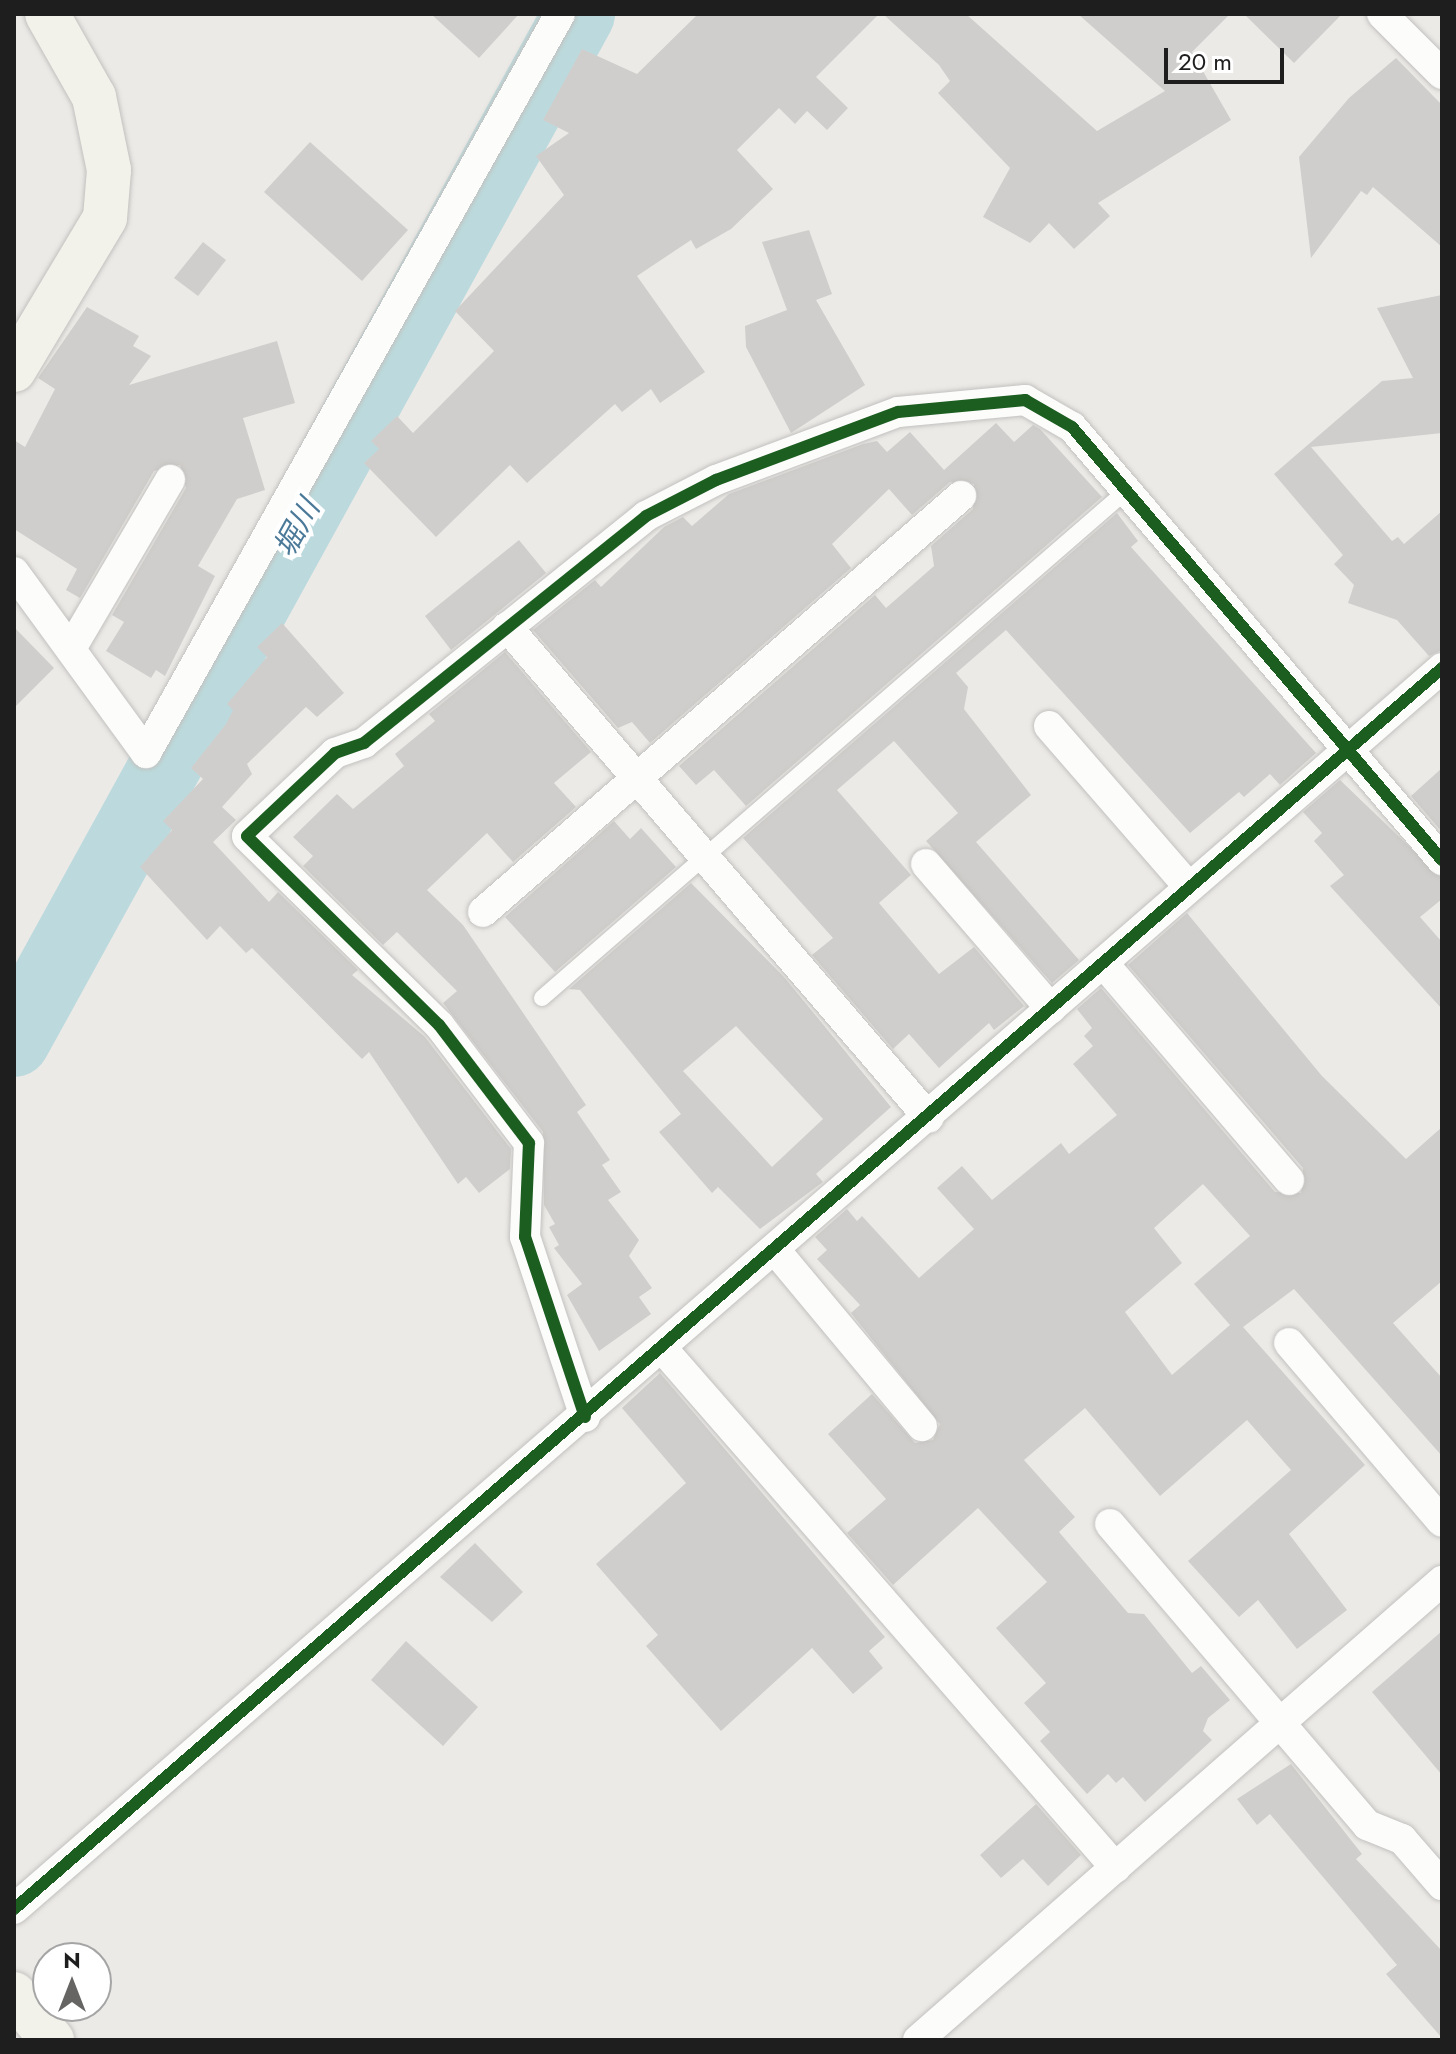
<!DOCTYPE html>
<meta charset="utf-8">
<style>
body{margin:0}
#map{position:relative;width:1456px;height:2054px;overflow:hidden;background:#eceae7;font-family:Jost,"Noto Sans JP",sans-serif}
div>[style]{position:absolute}
.river>*{height:72px;margin:-36px;padding:0 36px;transform-origin:36px;border-radius:36px;background:#bcdadd}
.building>*{inset:0;background:#d0cecc}
.roads{filter:drop-shadow(0 0 2px #c2c1bf) drop-shadow(0 0 2px #c2c1bf)}
.lane>*{height:16px;margin:-8px;padding:0 8px;transform-origin:8px;border-radius:8px;background:#fcfcfb}
.street>*{height:30px;margin:-15px;padding:0 15px;transform-origin:15px;border-radius:15px;background:#fcfcfb}
.secondary>*{height:44px;margin:-22px;padding:0 22px;transform-origin:22px;border-radius:22px;background:#f3f2ea}
.cycleway>*{height:12px;margin:-6px;padding:0 6px;transform-origin:6px;border-radius:6px;background:#1b5e20}
span{translate:-50% -50%;white-space:nowrap;text-align:center;line-height:1.15;-webkit-text-stroke:8px #fff;paint-order:stroke}
.water-label{font-size:30px;color:#4b7998;font-style:italic}
.frame{position:absolute;inset:0;border:16px solid #1e1e1e;pointer-events:none}
.north{position:absolute;left:32px;top:1942px;width:80px;height:80px;box-sizing:border-box;background:#fff;border:2px solid #a5a5a5;border-radius:50%;rotate:0deg;font-size:22px;font-weight:700;line-height:32px;text-align:center;color:#1e1e1e}
.north::after{content:'';display:block;margin:auto;width:28px;height:36px;background:#666564;clip-path:polygon(50% 0,100% 100%,50% 72%,0 100%)}
.scale{position:absolute;left:1164px;top:48px;width:120px;height:36px;box-sizing:border-box;border:4px solid #1e1e1e;border-top:0;padding-left:10px;font-size:24px;line-height:28px;white-space:nowrap;color:#1e1e1e;-webkit-text-stroke:6px #fff;paint-order:stroke}
</style>
<div id="map">
<div class="river">
<i style="left:14px;top:1041px;width:1172px;rotate:-61.18deg"></i>
</div>
<div class="building">
<i style="clip-path:polygon(431px 14px,519px 14px,479px 58px)"></i>
<i style="clip-path:polygon(698px 14px,879px 14px,816px 77px,848px 108px,827px 130px,807px 111px,795px 124px,779px 108px,737px 150px,773px 189px,731px 229px,696px 249px,691px 240px,637px 276px,705px 372px,660px 403px,651px 389px,622px 412px,615px 404px,527px 483px,510px 465px,436px 537px,364px 463px,379px 449px,371px 441px,397px 416px,413px 433px,494px 351px,455px 311px,564px 195px,536px 156px,569px 133px,543px 120px,582px 49px,637px 74px)"></i>
<i style="clip-path:polygon(883px 14px,966px 14px,1097px 131px,1165px 91px,1078px 14px,1230px 14px,1192px 52px,1231px 120px,1098px 203px,1110px 216px,1074px 249px,1049px 223px,1030px 243px,983px 217px,1010px 168px,938px 93px,950px 81px,939px 65px)"></i>
<i style="clip-path:polygon(1244px 14px,1342px 14px,1294px 63px)"></i>
<i style="clip-path:polygon(1396px 58px,1442px 105px,1442px 247px,1373px 187px,1367px 195px,1361px 191px,1311px 258px,1299px 157px,1349px 98px)"></i>
<i style="clip-path:polygon(310px 142px,408px 230px,362px 281px,264px 192px)"></i>
<i style="clip-path:polygon(809px 230px,832px 294px,816px 300px,865px 385px,791px 433px,746px 347px,745px 326px,787px 310px,762px 242px)"></i>
<i style="clip-path:polygon(203px 242px,226px 260px,198px 296px,174px 278px)"></i>
<i style="clip-path:polygon(1442px 295px,1442px 433px,1311px 447px,1392px 541px,1398px 537px,1404px 544px,1442px 511px,1442px 650px,1429px 656px,1397px 620px,1348px 603px,1354px 585px,1334px 564px,1343px 555px,1274px 474px,1382px 381px,1413px 378px,1377px 308px)"></i>
<i style="clip-path:polygon(87px 307px,139px 336px,133px 346px,151px 356px,129px 385px,277px 341px,295px 403px,243px 418px,265px 490px,237px 499px,198px 566px,215px 576px,165px 676px,156px 670px,151px 678px,106px 651px,124px 622px,112px 615px,186px 488px,180px 465px,154px 471px,80px 598px,66px 590px,77px 569px,14px 529px,14px 440px,25px 447px,55px 389px,38px 378px)"></i>
<i style="clip-path:polygon(996px 423px,1014px 442px,1033px 425px,1040px 429px,1102px 497px,746px 806px,714px 770px,696px 785px,679px 766px,875px 595px,886px 608px,934px 566px,931px 546px,973px 509px,974px 484px,950px 482px,912px 515px,889px 489px,832px 544px,851px 568px,650px 743px,632px 722px,618px 728px,533px 630px,595px 580px,601px 587px,664px 527px,683px 517px,692px 526px,729px 494px,863px 444px,877px 441px,887px 452px,910px 432px,944px 470px)"></i>
<i style="clip-path:polygon(1117px 513px,1138px 541px,1131px 547px,1316px 753px,1280px 785px,1270px 774px,1244px 797px,1239px 792px,1190px 833px,1006px 630px,956px 673px,968px 687px,964px 709px,1031px 795px,976px 842px,1079px 960px,1052px 983px,926px 841px,958px 813px,894px 741px,837px 790px,911px 875px,879px 903px,939px 974px,974px 947px,1024px 1006px,994px 1030px,989px 1023px,939px 1068px,909px 1034px,893px 1049px,812px 955px,833px 938px,743px 838px)"></i>
<i style="clip-path:polygon(519px 540px,546px 573px,451px 650px,425px 616px)"></i>
<i style="clip-path:polygon(282px 623px,344px 693px,317px 717px,306px 707px,247px 764px,252px 774px,222px 807px,236px 820px,213px 842px,269px 902px,278px 892px,358px 970px,352px 975px,425px 1037px,511px 1149px,510px 1169px,479px 1193px,466px 1177px,458px 1184px,369px 1052px,362px 1059px,252px 948px,246px 953px,220px 926px,207px 940px,140px 867px,172px 830px,163px 821px,203px 779px,191px 768px,226px 724px,233px 710px,227px 704px,267px 657px,257px 647px)"></i>
<i style="clip-path:polygon(14px 627px,54px 668px,14px 708px)"></i>
<i style="clip-path:polygon(505px 652px,591px 752px,554px 783px,576px 807px,513px 862px,487px 833px,427px 890px,463px 925px,586px 1105px,577px 1112px,610px 1160px,602px 1165px,621px 1192px,608px 1200px,639px 1240px,629px 1256px,652px 1288px,639px 1297px,651px 1314px,599px 1351px,567px 1295px,582px 1284px,554px 1248px,559px 1245px,549px 1227px,555px 1224px,544px 1205px,543px 1132px,443px 1003px,457px 991px,397px 932px,383px 945px,303px 866px,313px 856px,293px 837px,337px 794px,353px 809px,404px 766px,395px 754px,435px 721px,429px 714px)"></i>
<i style="clip-path:polygon(1442px 768px,1442px 832px,1411px 796px)"></i>
<i style="clip-path:polygon(1340px 780px,1442px 878px,1442px 899px,1420px 917px,1442px 942px,1442px 1009px,1330px 886px,1344px 875px,1314px 841px,1322px 833px,1303px 812px)"></i>
<i style="clip-path:polygon(614px 821px,630px 839px,641px 828px,676px 867px,555px 972px,505px 917px)"></i>
<i style="clip-path:polygon(evenodd,691px 883px,784px 977px,891px 1107px,816px 1174px,823px 1182px,760px 1229px,718px 1187px,712px 1193px,659px 1132px,681px 1114px,580px 990px,569px 989px,691px 883px,736px 1026px,823px 1119px,772px 1167px,683px 1071px,736px 1026px)"></i>
<i style="clip-path:polygon(evenodd,1187px 913px,1322px 1076px,1406px 1159px,1442px 1127px,1442px 1281px,1393px 1323px,1442px 1378px,1442px 1456px,1294px 1289px,1243px 1327px,1365px 1465px,1289px 1534px,1347px 1610px,1297px 1649px,1258px 1600px,1239px 1617px,1188px 1561px,1291px 1470px,1247px 1420px,1160px 1496px,1085px 1408px,1024px 1460px,1075px 1517px,1059px 1532px,1128px 1613px,1144px 1614px,1192px 1673px,1201px 1666px,1230px 1700px,1208px 1718px,1203px 1731px,1212px 1740px,1145px 1802px,1123px 1777px,1116px 1783px,1108px 1774px,1087px 1794px,1040px 1741px,1050px 1732px,1024px 1703px,1046px 1683px,996px 1628px,1047px 1582px,978px 1508px,893px 1585px,847px 1533px,886px 1499px,828px 1434px,872px 1394px,915px 1443px,933px 1440px,940px 1424px,851px 1313px,860px 1305px,817px 1259px,827px 1250px,815px 1237px,847px 1209px,857px 1221px,862px 1216px,919px 1278px,974px 1229px,937px 1188px,962px 1166px,992px 1200px,1061px 1143px,1069px 1154px,1117px 1115px,1073px 1064px,1093px 1046px,1084px 1036px,1092px 1028px,1077px 1009px,1101px 988px,1275px 1192px,1301px 1193px,1303px 1168px,1128px 965px,1187px 913px,1203px 1184px,1250px 1236px,1194px 1284px,1230px 1325px,1172px 1375px,1125px 1312px,1182px 1263px,1154px 1228px,1203px 1184px)"></i>
<i style="clip-path:polygon(660px 1373px,885px 1637px,869px 1651px,883px 1668px,853px 1694px,812px 1648px,721px 1731px,646px 1646px,658px 1635px,596px 1564px,686px 1483px,622px 1408px)"></i>
<i style="clip-path:polygon(475px 1543px,523px 1592px,492px 1622px,440px 1577px)"></i>
<i style="clip-path:polygon(1442px 1631px,1442px 1775px,1372px 1692px)"></i>
<i style="clip-path:polygon(406px 1641px,478px 1707px,443px 1746px,371px 1680px)"></i>
<i style="clip-path:polygon(1291px 1764px,1362px 1854px,1356px 1859px,1442px 1951px,1442px 2038px,1386px 1974px,1397px 1965px,1270px 1814px,1257px 1825px,1237px 1799px)"></i>
<i style="clip-path:polygon(1036px 1804px,1081px 1855px,1048px 1886px,1023px 1859px,1001px 1878px,980px 1855px)"></i>
</div>
<div class="roads">
<div class="lane">
<i style="left:542px;top:998px;width:773px;rotate:-40.96deg"></i>
</div>
<div class="street">
<i style="left:1382px;top:14px;width:85px;rotate:45deg"></i>
<i style="left:14px;top:572px;width:224px;rotate:53.9deg"></i>
<i style="left:146px;top:753px;width:847px;rotate:-60.74deg"></i>
<i style="left:507px;top:627px;width:647px;rotate:49.32deg"></i>
<i style="left:72px;top:647px;width:194px;rotate:-59.6deg"></i>
<i style="left:1049px;top:726px;width:213px;rotate:49deg"></i>
<i style="left:926px;top:864px;width:191px;rotate:49.2deg"></i>
<i style="left:483px;top:912px;width:634px;rotate:-41.03deg"></i>
<i style="left:1103px;top:963px;width:286px;rotate:49.4deg"></i>
<i style="left:776px;top:1251px;width:228px;rotate:50.2deg"></i>
<i style="left:1289px;top:1343px;width:235px;rotate:49.5deg"></i>
<i style="left:662px;top:1348px;width:690px;rotate:48.88deg"></i>
<i style="left:585px;top:1417px;width:190px;rotate:-108.4deg"></i>
<i style="left:525px;top:1237px;width:94px;rotate:-87.6deg"></i>
<i style="left:529px;top:1143px;width:148px;rotate:-127.3deg"></i>
<i style="left:439px;top:1025px;width:269px;rotate:-135.5deg"></i>
<i style="left:247px;top:836px;width:121px;rotate:-43.3deg"></i>
<i style="left:335px;top:753px;width:31px;rotate:-19deg"></i>
<i style="left:364px;top:743px;width:362px;rotate:-38.8deg"></i>
<i style="left:646px;top:516px;width:79px;rotate:-27.2deg"></i>
<i style="left:716px;top:480px;width:194px;rotate:-20.5deg"></i>
<i style="left:898px;top:412px;width:128px;rotate:-5.4deg"></i>
<i style="left:1025px;top:400px;width:54px;rotate:29.9deg"></i>
<i style="left:1072px;top:427px;width:570px;rotate:49.49deg"></i>
<i style="left:1110px;top:1524px;width:396px;rotate:49.5deg"></i>
<i style="left:1367px;top:1825px;width:38px;rotate:22deg"></i>
<i style="left:1402px;top:1839px;width:61px;rotate:49deg"></i>
<i style="left:14px;top:1909px;width:1892px;rotate:-40.99deg"></i>
<i style="left:918px;top:2040px;width:697px;rotate:-41.22deg"></i>
</div>
<div class="secondary">
<i style="left:14px;top:370px;width:177px;rotate:-59.1deg"></i>
<i style="left:105px;top:218px;width:48px;rotate:-85.2deg"></i>
<i style="left:109px;top:170px;width:75px;rotate:-101.6deg"></i>
<i style="left:94px;top:97px;width:95px;rotate:-119.5deg"></i>
<i style="left:14px;top:1994px;width:60px;rotate:50.4deg"></i>
</div>
</div>
<div class="cycleway">
<i style="left:585px;top:1417px;width:190px;rotate:-108.4deg"></i>
<i style="left:525px;top:1237px;width:94px;rotate:-87.6deg"></i>
<i style="left:529px;top:1143px;width:148px;rotate:-127.3deg"></i>
<i style="left:439px;top:1025px;width:269px;rotate:-135.5deg"></i>
<i style="left:247px;top:836px;width:121px;rotate:-43.3deg"></i>
<i style="left:335px;top:753px;width:31px;rotate:-19deg"></i>
<i style="left:364px;top:743px;width:362px;rotate:-38.8deg"></i>
<i style="left:646px;top:516px;width:79px;rotate:-27.2deg"></i>
<i style="left:716px;top:480px;width:194px;rotate:-20.5deg"></i>
<i style="left:898px;top:412px;width:128px;rotate:-5.4deg"></i>
<i style="left:1025px;top:400px;width:54px;rotate:29.9deg"></i>
<i style="left:1072px;top:427px;width:570px;rotate:49.49deg"></i>
<i style="left:14px;top:1909px;width:1892px;rotate:-40.99deg"></i>
</div>
<div class="water-label">
<span style="left:297px;top:528px;rotate:-61deg">堀川</span>
</div>
<div class="frame"></div>
<div class="north">N</div>
<div class="scale">20 m</div>
</div>
